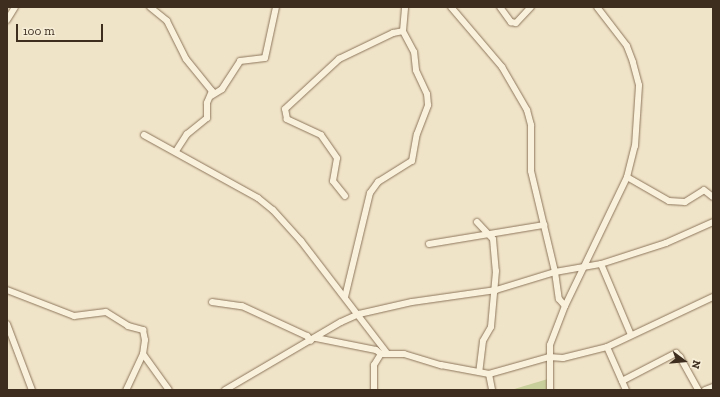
<!DOCTYPE html>
<style>
body{margin:0}
#map{position:relative;width:720px;height:397px;overflow:hidden;background:#f0e4c8;font-family:"Zilla Slab",serif}
div>[style]{position:absolute}
.green>*{inset:0;background:#c9cf9b}
.roads{filter:drop-shadow(0 0 1px #8d765c) drop-shadow(0 0 1px #8d765c)}
.minor>*{height:6px;margin:-3px;padding:0 3px;transform-origin:3px;border-radius:3px;background:#faf1dc}
span{translate:-50% -50%;white-space:nowrap;text-align:center;line-height:1.15;-webkit-text-stroke:3px #f7eed8;paint-order:stroke}
.frame{position:absolute;inset:0;border:8px solid #3d2e20;pointer-events:none}
.north{position:absolute;left:664px;top:341px;width:40px;height:40px;-webkit-text-stroke:3px #f7eed8;paint-order:stroke;rotate:106deg;font-size:11px;font-weight:700;line-height:16px;text-align:center;color:#3d2e20}
.north::after{content:'';display:block;margin:auto;width:14px;height:18px;background:#3d2e20;clip-path:polygon(50% 0,100% 100%,50% 72%,0 100%)}
.scale{position:absolute;left:16px;top:24px;width:87px;height:18px;box-sizing:border-box;border:2px solid #3d2e20;border-top:0;padding-left:5px;font-size:12px;line-height:14px;white-space:nowrap;color:#3d2e20;-webkit-text-stroke:3px #f7eed8;paint-order:stroke}
</style>
<div id="map">
<div class="green">
<i style="clip-path:polygon(551px 378px,551px 390px,511px 390px)"></i>
</div>
<div class="roads">
<div class="minor">
<i style="left:150px;top:7px;width:22px;rotate:39deg"></i>
<i style="left:167px;top:21px;width:42px;rotate:63.4deg"></i>
<i style="left:186px;top:59px;width:41px;rotate:50.9deg"></i>
<i style="left:212px;top:91px;width:13px;rotate:113deg"></i>
<i style="left:207px;top:103px;width:15px;rotate:90deg"></i>
<i style="left:207px;top:118px;width:26px;rotate:141deg"></i>
<i style="left:187px;top:134px;width:20px;rotate:123deg"></i>
<i style="left:451px;top:7px;width:79px;rotate:49.6deg"></i>
<i style="left:502px;top:67px;width:50px;rotate:59.8deg"></i>
<i style="left:527px;top:110px;width:16px;rotate:75deg"></i>
<i style="left:531px;top:125px;width:46px;rotate:90deg"></i>
<i style="left:531px;top:171px;width:104px;rotate:76.6deg"></i>
<i style="left:555px;top:272px;width:27px;rotate:82deg"></i>
<i style="left:559px;top:299px;width:9px;rotate:49deg"></i>
<i style="left:500px;top:7px;width:19px;rotate:54deg"></i>
<i style="left:511px;top:22px;width:5px;rotate:11deg"></i>
<i style="left:516px;top:23px;width:22px;rotate:-47deg"></i>
<i style="left:7px;top:20px;width:15px;rotate:-58deg"></i>
<i style="left:211px;top:96px;width:13px;rotate:-32deg"></i>
<i style="left:222px;top:89px;width:33px;rotate:-57deg"></i>
<i style="left:240px;top:61px;width:25px;rotate:-7deg"></i>
<i style="left:265px;top:58px;width:52px;rotate:-77.8deg"></i>
<i style="left:144px;top:135px;width:130px;rotate:28.9deg"></i>
<i style="left:258px;top:198px;width:19px;rotate:39deg"></i>
<i style="left:273px;top:210px;width:42px;rotate:47.9deg"></i>
<i style="left:301px;top:241px;width:141px;rotate:52.5deg"></i>
<i style="left:627px;top:177px;width:48px;rotate:29.7deg"></i>
<i style="left:669px;top:201px;width:16px;rotate:4deg"></i>
<i style="left:685px;top:202px;width:22px;rotate:-32deg"></i>
<i style="left:704px;top:190px;width:11px;rotate:38deg"></i>
<i style="left:345px;top:196px;width:19px;rotate:-129deg"></i>
<i style="left:333px;top:181px;width:23px;rotate:-80deg"></i>
<i style="left:337px;top:158px;width:28px;rotate:-125deg"></i>
<i style="left:321px;top:135px;width:38px;rotate:-155deg"></i>
<i style="left:287px;top:119px;width:10px;rotate:-101deg"></i>
<i style="left:285px;top:109px;width:74px;rotate:-42.8deg"></i>
<i style="left:339px;top:59px;width:60px;rotate:-25.7deg"></i>
<i style="left:393px;top:33px;width:10px;rotate:-11deg"></i>
<i style="left:477px;top:222px;width:23px;rotate:47deg"></i>
<i style="left:493px;top:239px;width:32px;rotate:85deg"></i>
<i style="left:496px;top:271px;width:56px;rotate:95.1deg"></i>
<i style="left:491px;top:327px;width:16px;rotate:120deg"></i>
<i style="left:483px;top:341px;width:31px;rotate:97deg"></i>
<i style="left:429px;top:244px;width:117px;rotate:-9.4deg"></i>
<i style="left:601px;top:264px;width:77px;rotate:67.1deg"></i>
<i style="left:7px;top:290px;width:72px;rotate:21.2deg"></i>
<i style="left:74px;top:316px;width:32px;rotate:-7deg"></i>
<i style="left:106px;top:312px;width:26px;rotate:32deg"></i>
<i style="left:128px;top:326px;width:16px;rotate:15deg"></i>
<i style="left:143px;top:330px;width:10px;rotate:79deg"></i>
<i style="left:145px;top:340px;width:14px;rotate:98deg"></i>
<i style="left:143px;top:354px;width:40px;rotate:115deg"></i>
<i style="left:345px;top:297px;width:107px;rotate:-76.5deg"></i>
<i style="left:370px;top:193px;width:14px;rotate:-54deg"></i>
<i style="left:378px;top:182px;width:40px;rotate:-32deg"></i>
<i style="left:412px;top:161px;width:27px;rotate:-80deg"></i>
<i style="left:417px;top:134px;width:31px;rotate:-69deg"></i>
<i style="left:428px;top:105px;width:11px;rotate:-95deg"></i>
<i style="left:427px;top:94px;width:26px;rotate:-115deg"></i>
<i style="left:416px;top:70px;width:18px;rotate:-96deg"></i>
<i style="left:414px;top:52px;width:24px;rotate:-118deg"></i>
<i style="left:403px;top:31px;width:24px;rotate:-85deg"></i>
<i style="left:212px;top:302px;width:30px;rotate:8deg"></i>
<i style="left:242px;top:306px;width:72px;rotate:24.8deg"></i>
<i style="left:307px;top:336px;width:6px;rotate:51deg"></i>
<i style="left:7px;top:324px;width:71px;rotate:69.3deg"></i>
<i style="left:316px;top:338px;width:61px;rotate:11.3deg"></i>
<i style="left:376px;top:350px;width:6px;rotate:39deg"></i>
<i style="left:607px;top:347px;width:47px;rotate:66.2deg"></i>
<i style="left:143px;top:354px;width:44px;rotate:54.2deg"></i>
<i style="left:489px;top:374px;width:16px;rotate:79deg"></i>
<i style="left:622px;top:381px;width:61px;rotate:-27.4deg"></i>
<i style="left:676px;top:353px;width:6px;rotate:45deg"></i>
<i style="left:680px;top:357px;width:38px;rotate:61deg"></i>
<i style="left:225px;top:390px;width:134px;rotate:-30.4deg"></i>
<i style="left:341px;top:322px;width:20px;rotate:-24deg"></i>
<i style="left:359px;top:314px;width:54px;rotate:-12.8deg"></i>
<i style="left:412px;top:302px;width:85px;rotate:-8.1deg"></i>
<i style="left:496px;top:290px;width:62px;rotate:-17deg"></i>
<i style="left:555px;top:272px;width:47px;rotate:-9.9deg"></i>
<i style="left:601px;top:264px;width:68px;rotate:-17.9deg"></i>
<i style="left:666px;top:243px;width:51px;rotate:-24.1deg"></i>
<i style="left:374px;top:390px;width:25px;rotate:-90deg"></i>
<i style="left:374px;top:365px;width:13px;rotate:-58deg"></i>
<i style="left:381px;top:354px;width:23px"></i>
<i style="left:404px;top:354px;width:39px;rotate:17deg"></i>
<i style="left:441px;top:365px;width:49px;rotate:10.6deg"></i>
<i style="left:489px;top:374px;width:62px;rotate:-15.8deg"></i>
<i style="left:549px;top:357px;width:14px;rotate:4deg"></i>
<i style="left:563px;top:358px;width:45px;rotate:-14deg"></i>
<i style="left:607px;top:347px;width:117px;rotate:-25.3deg"></i>
<i style="left:550px;top:390px;width:45px;rotate:-90deg"></i>
<i style="left:550px;top:345px;width:42px;rotate:-69deg"></i>
<i style="left:565px;top:306px;width:143px;rotate:-64.3deg"></i>
<i style="left:627px;top:177px;width:32px;rotate:-76deg"></i>
<i style="left:635px;top:146px;width:61px;rotate:-86.2deg"></i>
<i style="left:639px;top:85px;width:24px;rotate:-105deg"></i>
<i style="left:633px;top:62px;width:17px;rotate:-111deg"></i>
<i style="left:627px;top:46px;width:49px;rotate:-127.6deg"></i>
<i style="left:705px;top:390px;width:9px;rotate:-21deg"></i>
</div>
</div>
<div class="frame"></div>
<div class="north">N</div>
<div class="scale">100 m</div>
</div>
